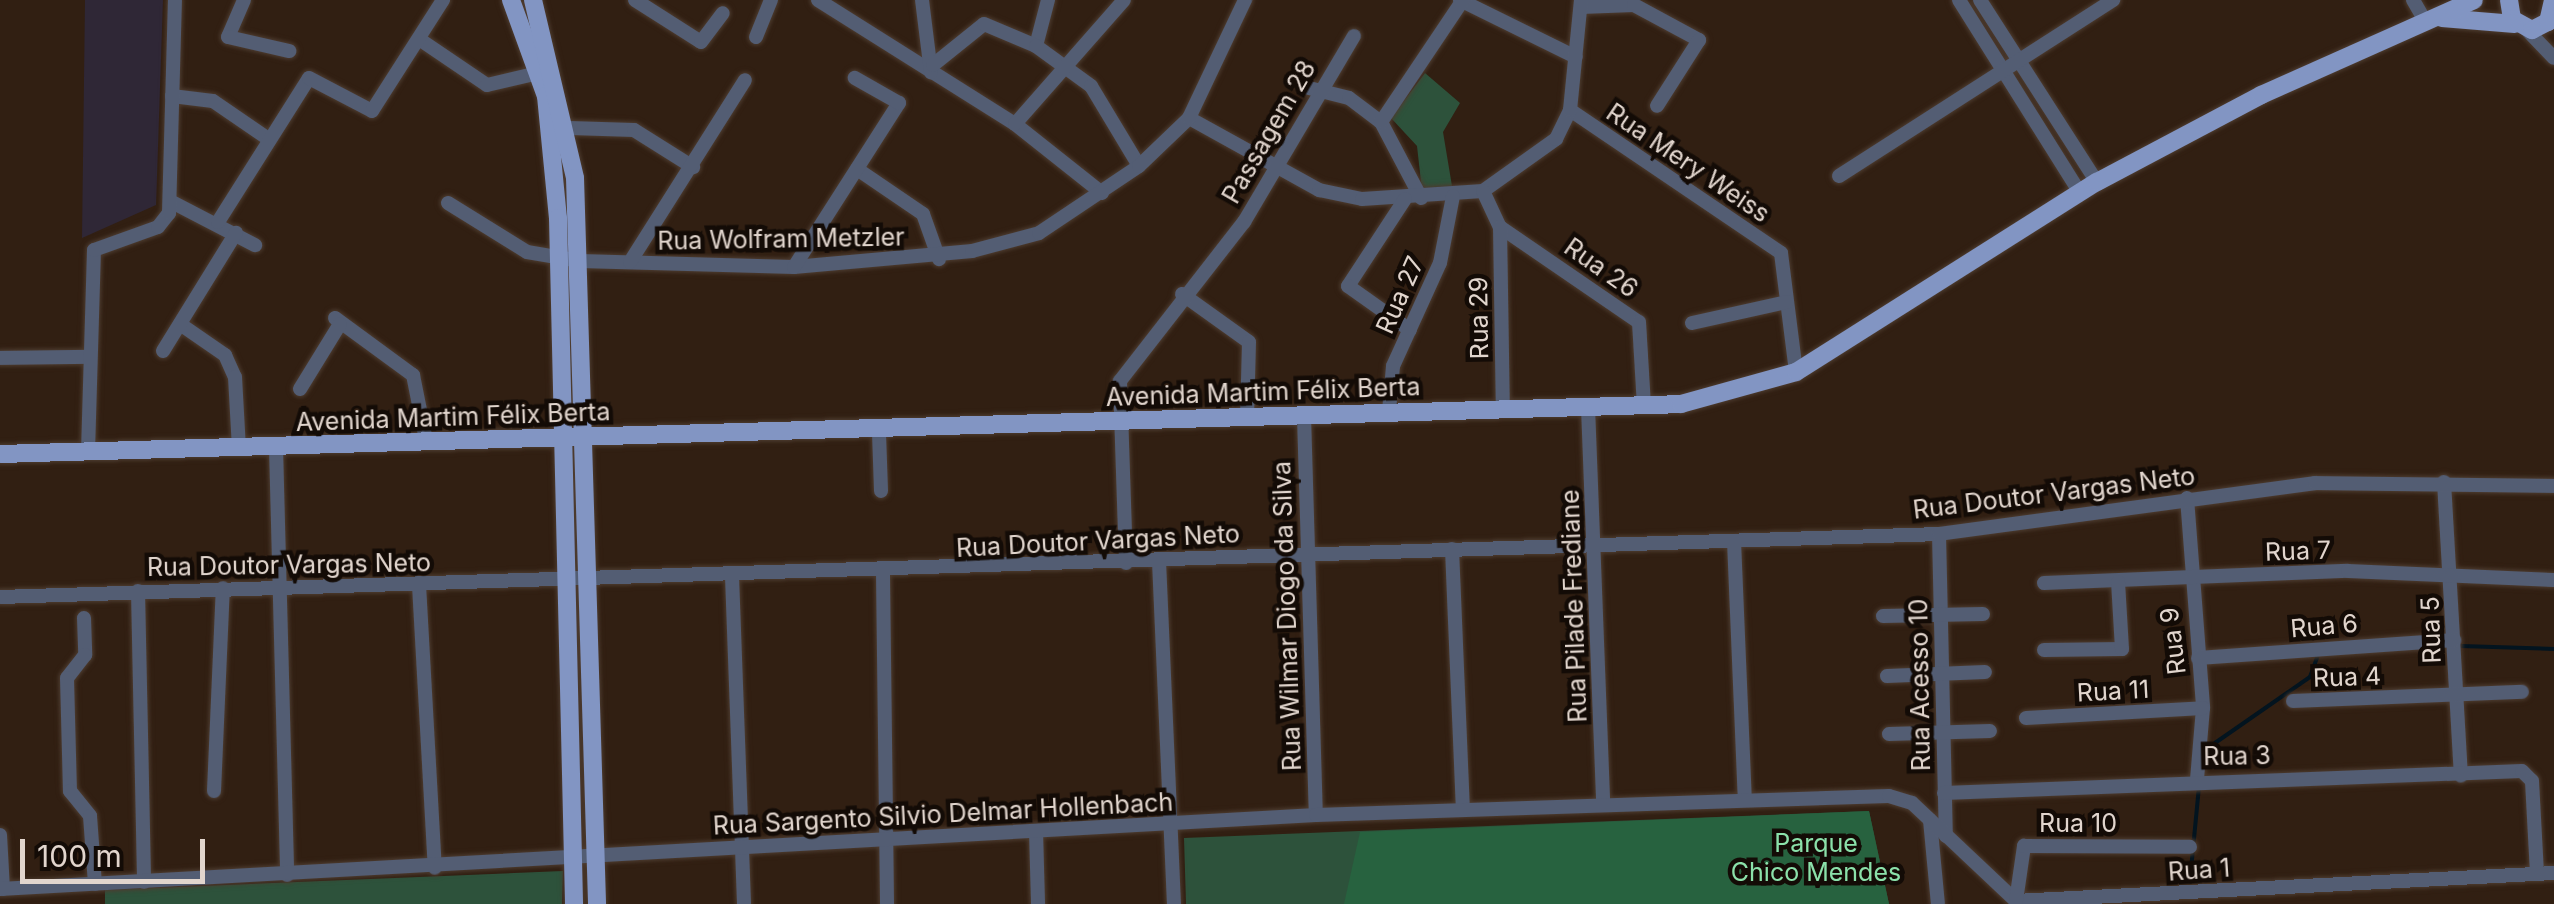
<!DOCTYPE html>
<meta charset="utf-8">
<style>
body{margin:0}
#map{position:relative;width:2554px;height:904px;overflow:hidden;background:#311f12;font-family:Inter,sans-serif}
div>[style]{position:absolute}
.education>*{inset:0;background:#2f2736}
.green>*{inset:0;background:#2d523b}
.forest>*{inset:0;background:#27623f}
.stream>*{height:4px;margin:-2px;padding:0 2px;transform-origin:2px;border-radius:2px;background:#03141f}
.roads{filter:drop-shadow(0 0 2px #4d3c30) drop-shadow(0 0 2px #4d3c30)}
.minor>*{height:14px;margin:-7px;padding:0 7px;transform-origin:7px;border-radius:7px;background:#535d73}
.major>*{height:18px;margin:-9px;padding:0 9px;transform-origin:9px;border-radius:9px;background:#8295c3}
span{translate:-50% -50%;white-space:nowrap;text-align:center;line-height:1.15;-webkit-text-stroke:9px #130b06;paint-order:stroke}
.street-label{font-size:25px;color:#e1d5cd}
.park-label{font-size:25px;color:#8be1aa}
.scale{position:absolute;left:20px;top:839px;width:185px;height:45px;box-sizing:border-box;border:5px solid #e1d5cd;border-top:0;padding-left:12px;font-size:30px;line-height:35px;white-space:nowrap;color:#e1d5cd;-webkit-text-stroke:8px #130b06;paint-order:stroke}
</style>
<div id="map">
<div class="education">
<i style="clip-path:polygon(85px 0,163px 0,156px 205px,82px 238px)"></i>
</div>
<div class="green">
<i style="clip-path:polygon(1425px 73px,1460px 103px,1443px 132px,1452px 186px,1422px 191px,1417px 146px,1391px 118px)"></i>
<i style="clip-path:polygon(1869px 811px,1889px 904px,1186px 904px,1184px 838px)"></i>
<i style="clip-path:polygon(563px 871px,562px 904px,105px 904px,105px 890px)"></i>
</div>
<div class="forest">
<i style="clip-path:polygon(1869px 811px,1889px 904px,1344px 904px,1360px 832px)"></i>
</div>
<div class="stream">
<i style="left:2461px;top:646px;width:93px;rotate:1.8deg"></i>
<i style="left:2202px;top:752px;width:131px;rotate:-34.8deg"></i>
<i style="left:2310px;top:677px;width:23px;rotate:-70deg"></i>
<i style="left:2190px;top:880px;width:94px;rotate:-84.5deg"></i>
</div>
<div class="roads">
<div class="minor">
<i style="left:244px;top:0;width:40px;rotate:113.4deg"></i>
<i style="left:228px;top:37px;width:63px;rotate:12.9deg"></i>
<i style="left:635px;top:0;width:78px;rotate:32.5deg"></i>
<i style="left:701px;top:42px;width:36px;rotate:-53deg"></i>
<i style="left:818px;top:0;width:233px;rotate:32.2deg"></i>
<i style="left:1015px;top:124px;width:111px;rotate:38.4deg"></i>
<i style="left:922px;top:0;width:73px;rotate:82.9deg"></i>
<i style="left:1460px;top:0;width:129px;rotate:26.2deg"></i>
<i style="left:1959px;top:0;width:228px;rotate:57.9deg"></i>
<i style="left:1980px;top:0;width:216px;rotate:57.3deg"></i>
<i style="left:2413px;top:0;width:24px;rotate:60deg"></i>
<i style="left:1581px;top:7px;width:53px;rotate:-2.2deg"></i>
<i style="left:1634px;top:5px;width:74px;rotate:28.3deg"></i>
<i style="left:1699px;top:40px;width:78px;rotate:122.5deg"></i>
<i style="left:2526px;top:29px;width:40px;rotate:46deg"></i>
<i style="left:756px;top:37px;width:40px;rotate:-68deg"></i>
<i style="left:419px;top:39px;width:82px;rotate:34.1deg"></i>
<i style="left:487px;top:85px;width:52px;rotate:-13.2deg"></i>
<i style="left:1036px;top:46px;width:48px;rotate:-75.4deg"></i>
<i style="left:933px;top:65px;width:65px;rotate:-38.8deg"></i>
<i style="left:984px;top:24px;width:56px;rotate:22.9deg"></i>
<i style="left:1036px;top:46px;width:68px;rotate:36deg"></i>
<i style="left:1091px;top:86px;width:93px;rotate:59deg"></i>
<i style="left:1305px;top:87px;width:45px;rotate:14deg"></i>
<i style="left:1349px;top:98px;width:40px;rotate:37deg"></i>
<i style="left:1381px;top:122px;width:86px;rotate:62.2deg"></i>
<i style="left:172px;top:96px;width:41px;rotate:7deg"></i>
<i style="left:213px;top:101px;width:65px;rotate:34.4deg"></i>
<i style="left:1570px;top:110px;width:255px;rotate:34.1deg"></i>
<i style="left:1781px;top:253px;width:120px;rotate:82.8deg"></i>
<i style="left:1189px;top:118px;width:149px;rotate:29deg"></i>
<i style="left:1319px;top:190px;width:44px;rotate:11.8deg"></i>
<i style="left:1362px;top:199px;width:121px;rotate:-3.8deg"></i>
<i style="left:1483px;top:191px;width:90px;rotate:-35.5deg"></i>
<i style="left:1556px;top:139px;width:32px;rotate:-64deg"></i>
<i style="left:1570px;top:110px;width:111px;rotate:-84.3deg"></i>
<i style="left:1381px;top:122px;width:147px;rotate:-56.1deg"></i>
<i style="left:1015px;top:124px;width:165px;rotate:-48.7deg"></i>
<i style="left:570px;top:128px;width:64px;rotate:1.8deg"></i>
<i style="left:634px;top:130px;width:70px;rotate:32.1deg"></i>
<i style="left:857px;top:169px;width:80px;rotate:34.3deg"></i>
<i style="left:923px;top:214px;width:48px;rotate:70.4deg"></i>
<i style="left:1839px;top:176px;width:326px;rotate:-32.7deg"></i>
<i style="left:1483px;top:191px;width:40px;rotate:65deg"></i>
<i style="left:1500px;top:227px;width:168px;rotate:34.4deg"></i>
<i style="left:1639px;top:322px;width:83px;rotate:86.6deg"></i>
<i style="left:1405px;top:199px;width:104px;rotate:123.2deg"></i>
<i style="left:1348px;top:286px;width:76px;rotate:35.4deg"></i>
<i style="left:170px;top:201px;width:96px;rotate:27.4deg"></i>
<i style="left:448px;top:203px;width:93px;rotate:31.8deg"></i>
<i style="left:527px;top:252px;width:54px;rotate:9.6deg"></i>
<i style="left:580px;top:261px;width:214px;rotate:1.6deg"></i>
<i style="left:794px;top:267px;width:179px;rotate:-5.1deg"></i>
<i style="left:972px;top:251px;width:69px;rotate:-15deg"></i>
<i style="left:1039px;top:233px;width:120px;rotate:-33.8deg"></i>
<i style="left:1139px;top:166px;width:69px;rotate:-43.8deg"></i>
<i style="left:1189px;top:118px;width:131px;rotate:-64.6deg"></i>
<i style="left:218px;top:222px;width:170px;rotate:-57.7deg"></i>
<i style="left:309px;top:78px;width:71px;rotate:27.6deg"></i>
<i style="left:372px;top:111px;width:132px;rotate:-57.4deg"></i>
<i style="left:1500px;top:227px;width:181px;rotate:89.1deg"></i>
<i style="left:630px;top:262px;width:215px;rotate:-57.7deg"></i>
<i style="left:794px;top:267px;width:195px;rotate:-57.4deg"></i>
<i style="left:899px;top:103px;width:51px;rotate:-150.4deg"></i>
<i style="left:1182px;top:294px;width:82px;rotate:35.6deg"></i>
<i style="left:1249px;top:342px;width:77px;rotate:91.5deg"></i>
<i style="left:335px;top:318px;width:97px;rotate:36.2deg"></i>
<i style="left:413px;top:375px;width:66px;rotate:78.7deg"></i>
<i style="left:1692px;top:323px;width:97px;rotate:-12.5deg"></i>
<i style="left:180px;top:324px;width:55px;rotate:34.6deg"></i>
<i style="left:225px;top:355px;width:24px;rotate:66deg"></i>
<i style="left:235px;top:377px;width:71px;rotate:86.8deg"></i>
<i style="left:163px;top:351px;width:139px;rotate:-58.3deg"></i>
<i style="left:0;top:358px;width:87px;rotate:-0.7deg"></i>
<i style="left:300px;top:389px;width:76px;rotate:-58.4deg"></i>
<i style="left:1588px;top:407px;width:397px;rotate:87.8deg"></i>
<i style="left:1389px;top:411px;width:45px;rotate:-84.9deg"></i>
<i style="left:1393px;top:366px;width:113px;rotate:-65.5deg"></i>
<i style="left:1440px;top:263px;width:68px;rotate:-79deg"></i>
<i style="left:1304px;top:416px;width:399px;rotate:88.3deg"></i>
<i style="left:879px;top:433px;width:58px;rotate:88deg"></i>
<i style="left:276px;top:447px;width:428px;rotate:88.5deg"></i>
<i style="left:88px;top:452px;width:202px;rotate:-88.3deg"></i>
<i style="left:94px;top:250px;width:68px;rotate:-19.8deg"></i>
<i style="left:158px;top:227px;width:18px;rotate:-52deg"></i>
<i style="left:169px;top:213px;width:213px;rotate:-88.4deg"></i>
<i style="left:2444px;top:482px;width:294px;rotate:86.7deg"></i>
<i style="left:2187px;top:498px;width:211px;rotate:85.6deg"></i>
<i style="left:2203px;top:708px;width:71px;rotate:94.8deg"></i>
<i style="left:1939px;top:534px;width:302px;rotate:88.7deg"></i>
<i style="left:1734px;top:541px;width:258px;rotate:87.6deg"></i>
<i style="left:1452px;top:549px;width:260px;rotate:87.6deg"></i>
<i style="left:1159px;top:561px;width:343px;rotate:87.5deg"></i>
<i style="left:1126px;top:563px;width:182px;rotate:-91.9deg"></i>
<i style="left:1120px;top:381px;width:202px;rotate:-52.1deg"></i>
<i style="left:1244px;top:222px;width:216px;rotate:-59.4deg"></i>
<i style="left:883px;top:574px;width:330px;rotate:89.3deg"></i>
<i style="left:732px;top:576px;width:328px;rotate:87.9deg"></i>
<i style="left:2044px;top:583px;width:304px;rotate:-2.3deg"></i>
<i style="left:2348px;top:571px;width:206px;rotate:2.5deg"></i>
<i style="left:419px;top:585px;width:283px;rotate:86.8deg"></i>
<i style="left:138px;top:591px;width:291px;rotate:88.8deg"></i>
<i style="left:0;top:597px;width:1940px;rotate:-1.86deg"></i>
<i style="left:1939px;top:534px;width:379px;rotate:-7.7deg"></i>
<i style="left:2315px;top:483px;width:239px;rotate:0.7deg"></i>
<i style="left:1883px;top:616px;width:100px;rotate:-1.1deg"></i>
<i style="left:84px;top:618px;width:37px;rotate:88deg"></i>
<i style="left:85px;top:655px;width:29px;rotate:128deg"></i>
<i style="left:67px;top:678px;width:113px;rotate:88.5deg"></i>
<i style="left:70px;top:791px;width:32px;rotate:51deg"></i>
<i style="left:90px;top:816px;width:68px;rotate:85.8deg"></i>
<i style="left:2044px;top:650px;width:78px;rotate:-0.7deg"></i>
<i style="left:2122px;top:649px;width:67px;rotate:-93.4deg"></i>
<i style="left:2198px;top:658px;width:257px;rotate:-4deg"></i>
<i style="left:1887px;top:676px;width:98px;rotate:-2.3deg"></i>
<i style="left:2293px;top:701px;width:229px;rotate:-2.3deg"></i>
<i style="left:2026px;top:718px;width:177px;rotate:-3.2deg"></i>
<i style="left:1889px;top:734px;width:101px;rotate:-1.7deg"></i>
<i style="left:214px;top:791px;width:203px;rotate:-87.5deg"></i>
<i style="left:1944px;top:793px;width:578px;rotate:-2.18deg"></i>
<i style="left:2522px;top:771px;width:14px;rotate:45deg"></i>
<i style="left:2532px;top:781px;width:92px;rotate:86.9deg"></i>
<i style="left:1930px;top:820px;width:84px;rotate:84.6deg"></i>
<i style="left:1036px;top:831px;width:73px;rotate:88.4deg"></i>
<i style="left:0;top:835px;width:54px;rotate:86.8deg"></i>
<i style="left:0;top:889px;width:1318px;rotate:-3.22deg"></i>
<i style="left:1316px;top:815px;width:573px;rotate:-1.9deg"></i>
<i style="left:1889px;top:796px;width:24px;rotate:17deg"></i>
<i style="left:1912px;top:803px;width:143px;rotate:43.3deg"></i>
<i style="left:2016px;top:901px;width:539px;rotate:-2.98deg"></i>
<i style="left:2016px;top:901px;width:56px;rotate:-81.7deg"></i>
<i style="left:2024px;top:846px;width:166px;rotate:0.3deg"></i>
</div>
<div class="major">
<i style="left:511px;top:0;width:102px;rotate:70deg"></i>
<i style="left:546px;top:96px;width:123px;rotate:84.4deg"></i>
<i style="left:558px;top:218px;width:686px;rotate:88.66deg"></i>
<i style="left:533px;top:0;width:183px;rotate:76.7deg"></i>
<i style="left:575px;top:178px;width:726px;rotate:88.26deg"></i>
<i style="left:2509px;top:0;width:19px;rotate:81deg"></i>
<i style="left:2512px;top:19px;width:23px;rotate:29deg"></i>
<i style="left:2532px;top:30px;width:18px;rotate:-27deg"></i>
<i style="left:2548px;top:22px;width:23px;rotate:-77deg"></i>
<i style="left:2442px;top:18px;width:73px;rotate:4.7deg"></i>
<i style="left:0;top:454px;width:1682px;rotate:-1.7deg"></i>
<i style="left:1681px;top:404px;width:119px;rotate:-15.5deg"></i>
<i style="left:1796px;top:372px;width:356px;rotate:-32.3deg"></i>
<i style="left:2097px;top:182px;width:186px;rotate:-27.9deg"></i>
<i style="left:2261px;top:95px;width:233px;rotate:-24deg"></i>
</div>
</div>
<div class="street-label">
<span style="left:1269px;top:132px;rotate:-60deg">Passagem 28</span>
<span style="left:1688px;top:163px;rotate:34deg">Rua Mery Weiss</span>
<span style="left:781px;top:239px;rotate:-1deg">Rua Wolfram Metzler</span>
<span style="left:1601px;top:268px;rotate:35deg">Rua 26</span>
<span style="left:1400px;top:295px;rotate:-66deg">Rua 27</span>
<span style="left:1479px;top:318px;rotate:-91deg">Rua 29</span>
<span style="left:1263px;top:392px;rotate:-2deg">Avenida Martim Félix Berta</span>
<span style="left:453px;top:417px;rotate:-2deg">Avenida Martim Félix Berta</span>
<span style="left:2054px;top:493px;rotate:-7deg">Rua Doutor Vargas Neto</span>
<span style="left:1098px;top:541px;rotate:-3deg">Rua Doutor Vargas Neto</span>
<span style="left:2298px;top:551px;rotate:-2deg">Rua 7</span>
<span style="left:289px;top:565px;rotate:-1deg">Rua Doutor Vargas Neto</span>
<span style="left:1574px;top:606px;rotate:-92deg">Rua Pilade Frediane</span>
<span style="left:1287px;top:616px;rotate:-92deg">Rua Wilmar Diogo da Silva</span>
<span style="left:2324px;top:626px;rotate:-5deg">Rua 6</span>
<span style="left:2431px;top:630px;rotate:-92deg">Rua 5</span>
<span style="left:2173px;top:641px;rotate:-97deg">Rua 9</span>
<span style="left:2347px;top:677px;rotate:-2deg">Rua 4</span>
<span style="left:1920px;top:685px;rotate:-91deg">Rua Acesso 10</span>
<span style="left:2113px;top:691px;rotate:-3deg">Rua 11</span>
<span style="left:2237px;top:756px;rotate:-1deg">Rua 3</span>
<span style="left:943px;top:814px;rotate:-3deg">Rua Sargento Silvio Delmar Hollenbach</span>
<span style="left:2078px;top:823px">Rua 10</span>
<span style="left:2199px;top:870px;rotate:-4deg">Rua 1</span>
</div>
<div class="park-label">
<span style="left:1816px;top:858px">Parque<br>Chico Mendes</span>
</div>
<div class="scale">100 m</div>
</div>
